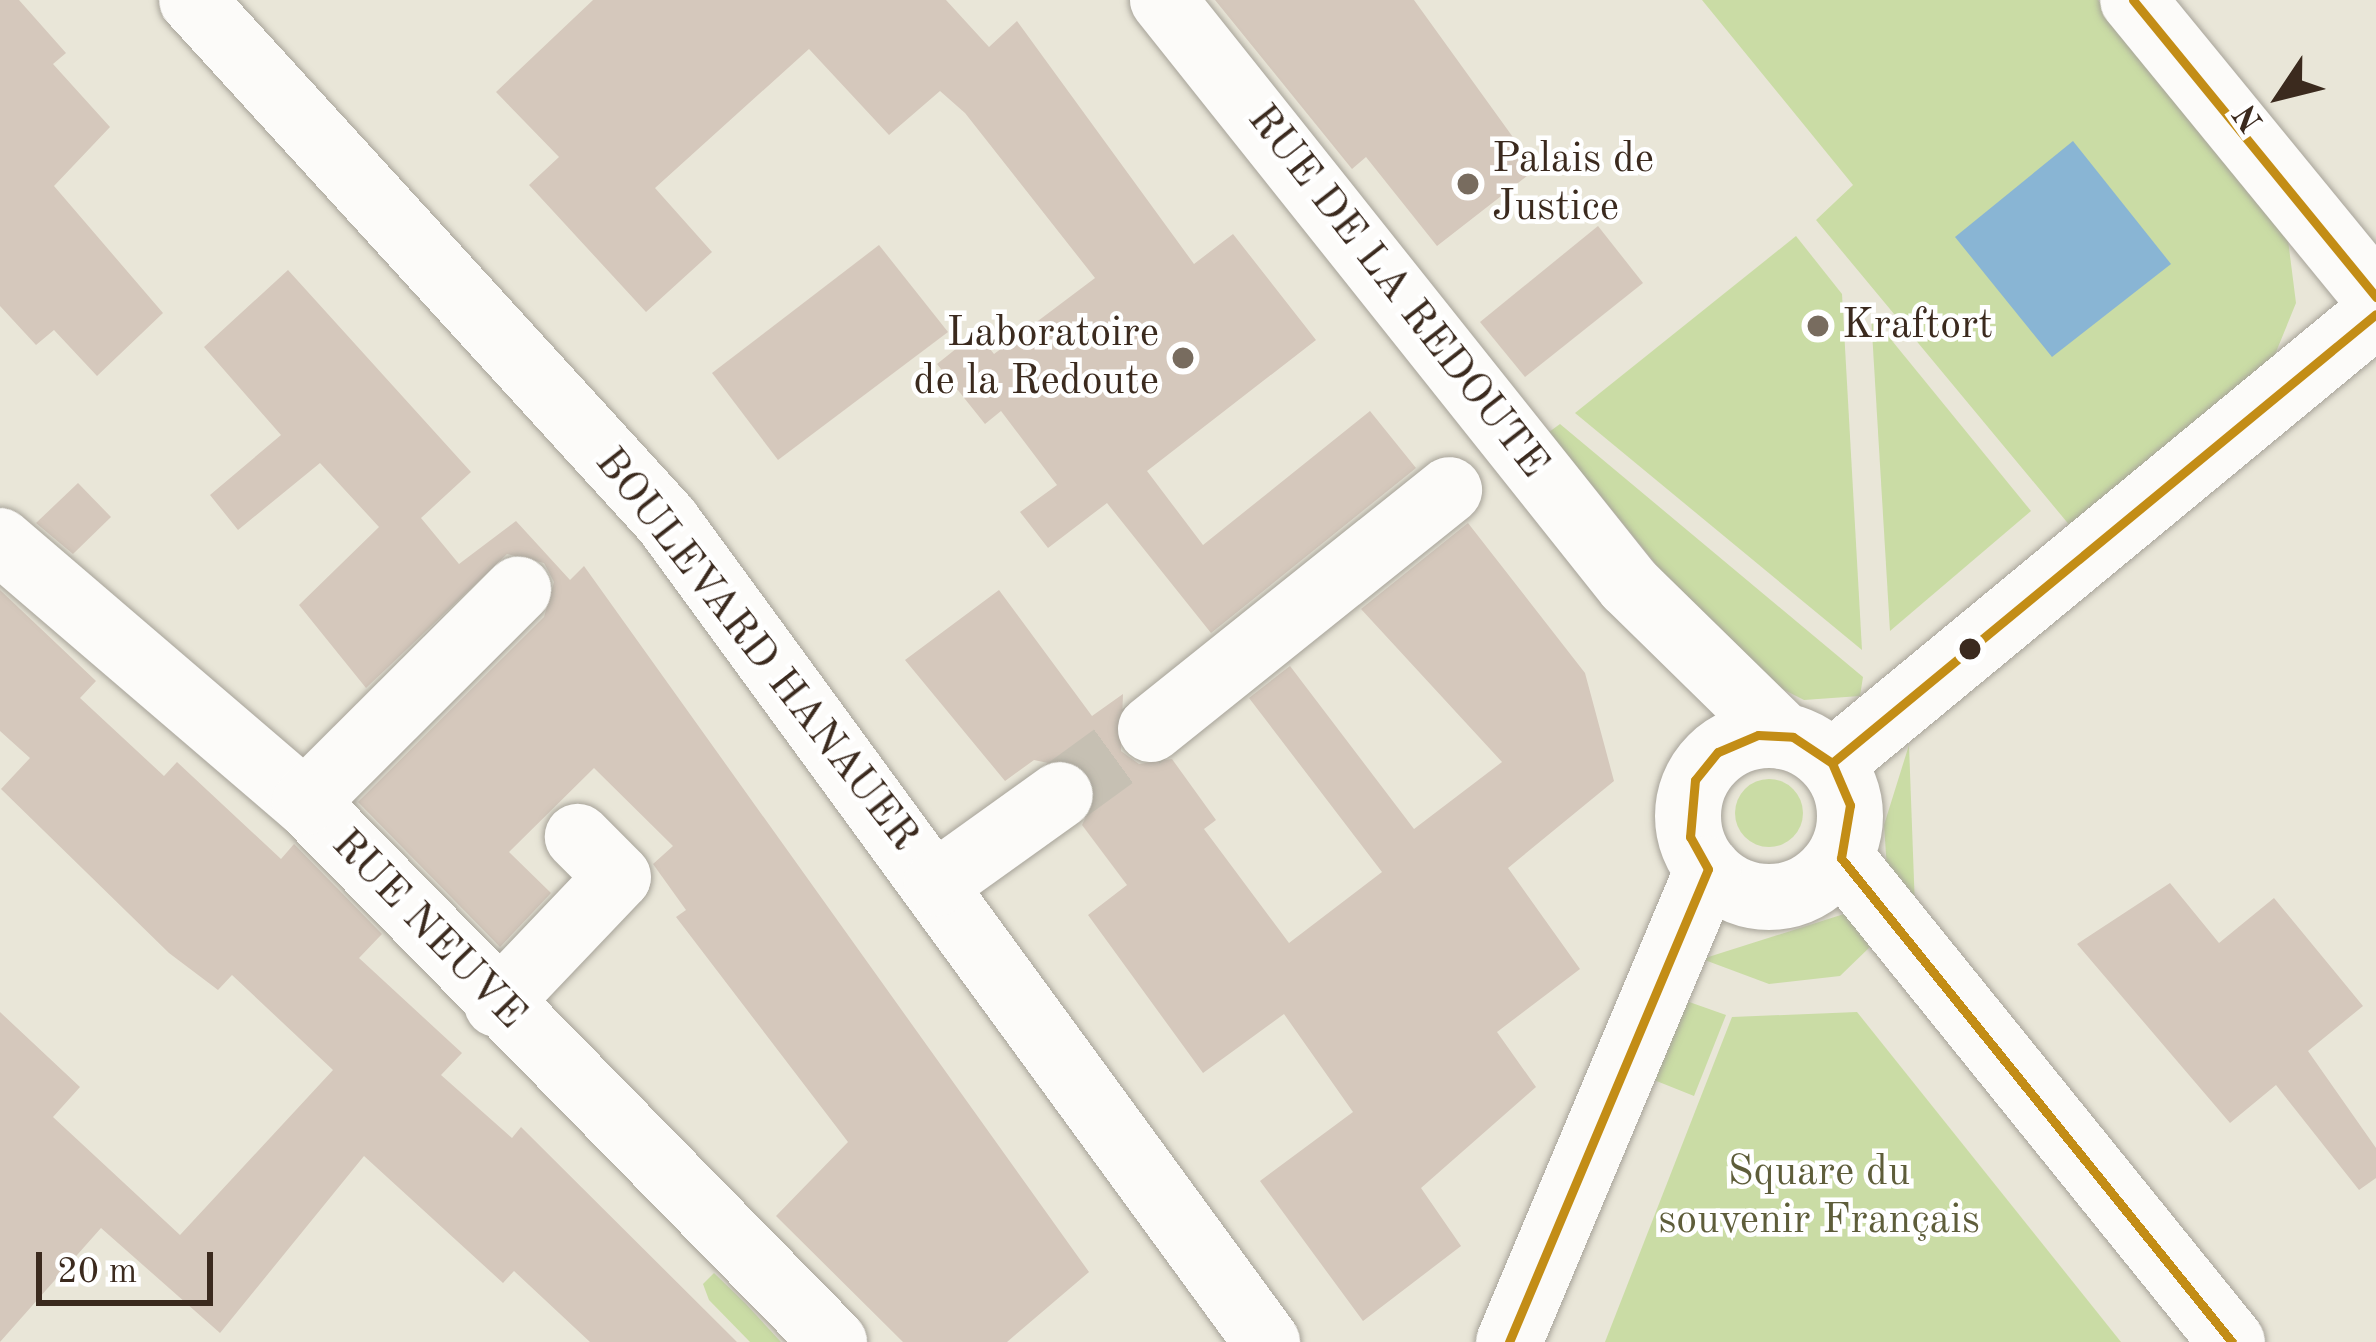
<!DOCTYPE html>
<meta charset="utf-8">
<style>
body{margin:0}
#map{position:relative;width:2376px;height:1342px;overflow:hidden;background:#e9e6d8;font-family:"Old Standard TT",serif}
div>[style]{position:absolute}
.green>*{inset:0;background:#cadca5}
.round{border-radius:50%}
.water>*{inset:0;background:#89b5d4}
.building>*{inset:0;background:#d5c8bc}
.minor-tunnel>*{height:66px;margin-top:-33px;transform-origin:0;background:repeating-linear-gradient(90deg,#c6c0b3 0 66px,transparent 0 99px)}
.roads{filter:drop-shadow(0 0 3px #a7a399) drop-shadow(0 0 3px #a7a399)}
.minor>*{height:66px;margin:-33px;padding:0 33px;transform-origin:33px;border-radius:33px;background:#fcfbf9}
.tertiary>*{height:66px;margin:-33px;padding:0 33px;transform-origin:33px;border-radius:33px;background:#fcfbf9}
.primary>*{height:66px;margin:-33px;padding:0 33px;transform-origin:33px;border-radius:33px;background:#fcfbf9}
.primary>.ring{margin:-33px;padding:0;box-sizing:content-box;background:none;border:66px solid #fcfbf9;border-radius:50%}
.bus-1>*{height:9px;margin:-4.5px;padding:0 4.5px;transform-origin:4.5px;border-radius:4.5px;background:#c38d16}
.dots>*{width:33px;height:33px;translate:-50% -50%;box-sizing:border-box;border:6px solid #fff;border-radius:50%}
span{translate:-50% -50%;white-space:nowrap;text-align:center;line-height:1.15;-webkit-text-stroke:9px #fff;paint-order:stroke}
.poi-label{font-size:42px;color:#3b2a1e}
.left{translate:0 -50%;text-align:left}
.right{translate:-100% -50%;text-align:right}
.street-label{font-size:42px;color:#3b2a1e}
.park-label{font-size:42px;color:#5e5d3a}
.north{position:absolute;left:2220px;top:36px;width:120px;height:120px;-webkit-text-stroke:9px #fff;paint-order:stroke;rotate:235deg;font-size:33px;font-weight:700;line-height:48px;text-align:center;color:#3b2a1e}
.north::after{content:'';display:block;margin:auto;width:42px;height:54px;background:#3b2a1e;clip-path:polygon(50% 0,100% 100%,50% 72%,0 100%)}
.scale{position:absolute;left:36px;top:1252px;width:177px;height:54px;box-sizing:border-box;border:6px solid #3b2a1e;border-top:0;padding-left:15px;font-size:36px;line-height:42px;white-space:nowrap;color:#3b2a1e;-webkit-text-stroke:9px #fff;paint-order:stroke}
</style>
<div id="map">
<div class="green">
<i style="clip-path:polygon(1702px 0,2098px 0,2288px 240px,2296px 303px,2274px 357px,2071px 527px,1816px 220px,1853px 185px)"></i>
<i style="clip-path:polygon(1796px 236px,1842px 294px,1862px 650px,1575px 413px)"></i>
<i style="clip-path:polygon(1871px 315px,2031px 511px,1890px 631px)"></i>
<i style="clip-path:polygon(1560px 424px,1863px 677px,1860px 696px,1804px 700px,1739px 667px,1549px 432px)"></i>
<i style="clip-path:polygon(1909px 745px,1915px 908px,1887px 869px,1884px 825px)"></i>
<i class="round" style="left:1735px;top:779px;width:68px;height:68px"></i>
<i style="clip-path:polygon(1844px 914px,1872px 945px,1840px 976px,1769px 984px,1702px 959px)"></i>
<i style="clip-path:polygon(1678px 998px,1726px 1015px,1694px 1096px,1654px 1080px)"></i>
<i style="clip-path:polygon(1857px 1012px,2121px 1342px,1605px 1342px,1732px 1017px)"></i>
<i style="clip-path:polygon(714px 1273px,745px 1303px,781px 1342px,750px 1342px,709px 1300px,703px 1284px)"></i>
</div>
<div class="water">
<i style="clip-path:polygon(2073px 141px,2171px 264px,2052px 357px,1955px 237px)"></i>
</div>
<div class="building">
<i style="clip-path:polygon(0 0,19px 0,66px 53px,53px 64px,110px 127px,54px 186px,163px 313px,97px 376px,54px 330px,36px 345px,0 306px)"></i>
<i style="clip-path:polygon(593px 0,946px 0,989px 47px,1017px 21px,1194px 264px,1233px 234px,1316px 340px,1147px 471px,1203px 545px,1370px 411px,1416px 468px,1211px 633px,1107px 503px,1048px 548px,1020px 512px,1057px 485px,1001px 411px,985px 424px,937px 364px,977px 332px,994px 354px,1095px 278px,965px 113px,940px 91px,889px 135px,809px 49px,655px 188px,712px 252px,646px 312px,529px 185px,559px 157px,496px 92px)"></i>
<i style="clip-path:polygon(1215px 0,1414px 0,1536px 169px,1437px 246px,1366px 157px,1352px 169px)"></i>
<i style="clip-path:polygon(1598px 226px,1643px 283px,1525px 377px,1480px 322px)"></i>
<i style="clip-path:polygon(879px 245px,948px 332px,778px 460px,712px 373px)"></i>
<i style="clip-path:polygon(288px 270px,471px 472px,421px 518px,459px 564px,516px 521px,570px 580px,584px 566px,1089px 1272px,1007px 1342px,903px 1342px,776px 1216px,848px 1142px,676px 917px,686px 910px,653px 864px,673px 846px,594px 768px,509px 852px,551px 893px,500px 947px,358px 802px,544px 617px,554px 582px,544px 563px,507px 554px,366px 688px,299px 605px,379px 527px,320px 463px,238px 530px,210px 495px,281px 435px,204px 347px)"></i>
<i style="clip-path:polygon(78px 483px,111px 517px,73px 554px,36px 523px)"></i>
<i style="clip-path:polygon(1468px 523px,1585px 673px,1614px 781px,1508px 868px,1580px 969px,1497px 1032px,1536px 1087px,1421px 1188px,1461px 1246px,1363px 1321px,1260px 1181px,1353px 1112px,1284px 1014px,1203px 1073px,1088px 915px,1127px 885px,1082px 825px,1097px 793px,1090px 772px,1034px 760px,1005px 781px,905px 660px,999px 590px,1092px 716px,1123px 694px,1121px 751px,1139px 764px,1172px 759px,1216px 820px,1204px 829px,1289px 943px,1382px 872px,1249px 698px,1290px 666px,1414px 829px,1502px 762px,1361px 609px)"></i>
<i style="clip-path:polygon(0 590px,96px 681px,80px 698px,164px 776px,177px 762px,281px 859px,294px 844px,382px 934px,359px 958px,462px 1053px,441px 1075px,512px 1138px,521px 1127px,737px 1342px,590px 1342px,514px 1271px,503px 1283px,364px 1156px,220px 1333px,101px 1228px,0 1342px,0 1012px,80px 1087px,53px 1117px,180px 1235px,333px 1070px,232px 975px,218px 990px,169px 953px,1px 789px,30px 758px,0 731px)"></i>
<i style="clip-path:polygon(2170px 883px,2219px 943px,2274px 898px,2363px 1006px,2308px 1051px,2376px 1148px,2376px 1178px,2359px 1190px,2276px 1085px,2230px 1123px,2077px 944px)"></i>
</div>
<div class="minor-tunnel">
<i style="left:1060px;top:795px;width:112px;rotate:-36deg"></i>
</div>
<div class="roads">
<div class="minor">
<i style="left:192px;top:0;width:705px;rotate:47.64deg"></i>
<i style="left:667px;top:521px;width:1017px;rotate:53.84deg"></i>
<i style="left:2133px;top:0;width:384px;rotate:50.7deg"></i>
<i style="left:0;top:541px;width:401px;rotate:40.6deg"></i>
<i style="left:305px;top:802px;width:756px;rotate:45.59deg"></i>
<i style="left:1151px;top:729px;width:382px;rotate:-38.7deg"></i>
<i style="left:1832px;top:763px;width:705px;rotate:-39.54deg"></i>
<i style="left:305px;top:802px;width:301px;rotate:-44.9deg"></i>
<i style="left:937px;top:883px;width:151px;rotate:-35.6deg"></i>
<i style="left:497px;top:1004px;width:175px;rotate:-46.4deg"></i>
<i style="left:618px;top:877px;width:57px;rotate:-135deg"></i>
</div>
<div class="tertiary">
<i style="left:1841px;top:858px;width:622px;rotate:51.07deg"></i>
</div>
<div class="primary">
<i style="left:1163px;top:0;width:748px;rotate:51.46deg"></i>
<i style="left:1629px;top:585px;width:216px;rotate:44.4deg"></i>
<i class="ring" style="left:1688px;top:735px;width:96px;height:96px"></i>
<i style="left:1509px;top:1342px;width:513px;rotate:-67.18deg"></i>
</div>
</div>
<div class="bus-1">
<i style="left:2133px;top:0;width:384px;rotate:50.7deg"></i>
<i style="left:1832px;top:763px;width:705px;rotate:-39.54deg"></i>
<i style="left:1509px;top:1342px;width:513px;rotate:-67.18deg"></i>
<i style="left:1708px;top:869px;width:37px;rotate:-119deg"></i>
<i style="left:1690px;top:837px;width:57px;rotate:-85deg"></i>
<i style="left:1695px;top:780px;width:36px;rotate:-51deg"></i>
<i style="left:1718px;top:752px;width:43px;rotate:-23deg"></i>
<i style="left:1758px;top:735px;width:35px;rotate:3deg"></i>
<i style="left:1793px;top:737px;width:47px;rotate:33.7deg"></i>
<i style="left:1832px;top:763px;width:46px;rotate:66.8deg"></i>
<i style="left:1850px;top:805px;width:54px;rotate:99.6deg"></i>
<i style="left:1841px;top:858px;width:622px;rotate:51.07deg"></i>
</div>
<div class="dots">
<i style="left:1468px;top:184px;background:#786c5f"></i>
<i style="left:1818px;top:326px;background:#786c5f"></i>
<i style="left:1183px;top:358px;background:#786c5f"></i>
<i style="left:1970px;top:649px;background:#3b2a1e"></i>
</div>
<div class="poi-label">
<span class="left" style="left:1492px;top:184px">Palais de<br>Justice</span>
<span class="left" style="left:1842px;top:326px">Kraftort</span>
<span class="right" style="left:1159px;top:358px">Laboratoire<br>de la Redoute</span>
</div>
<div class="street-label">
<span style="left:1397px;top:292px;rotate:52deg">RUE DE LA REDOUTE</span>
<span style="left:756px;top:650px;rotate:52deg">BOULEVARD HANAUER</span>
<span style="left:428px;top:930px;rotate:46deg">RUE NEUVE</span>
</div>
<div class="park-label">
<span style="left:1819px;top:1197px">Square du<br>souvenir Français</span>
</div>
<div class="north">N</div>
<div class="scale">20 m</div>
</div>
